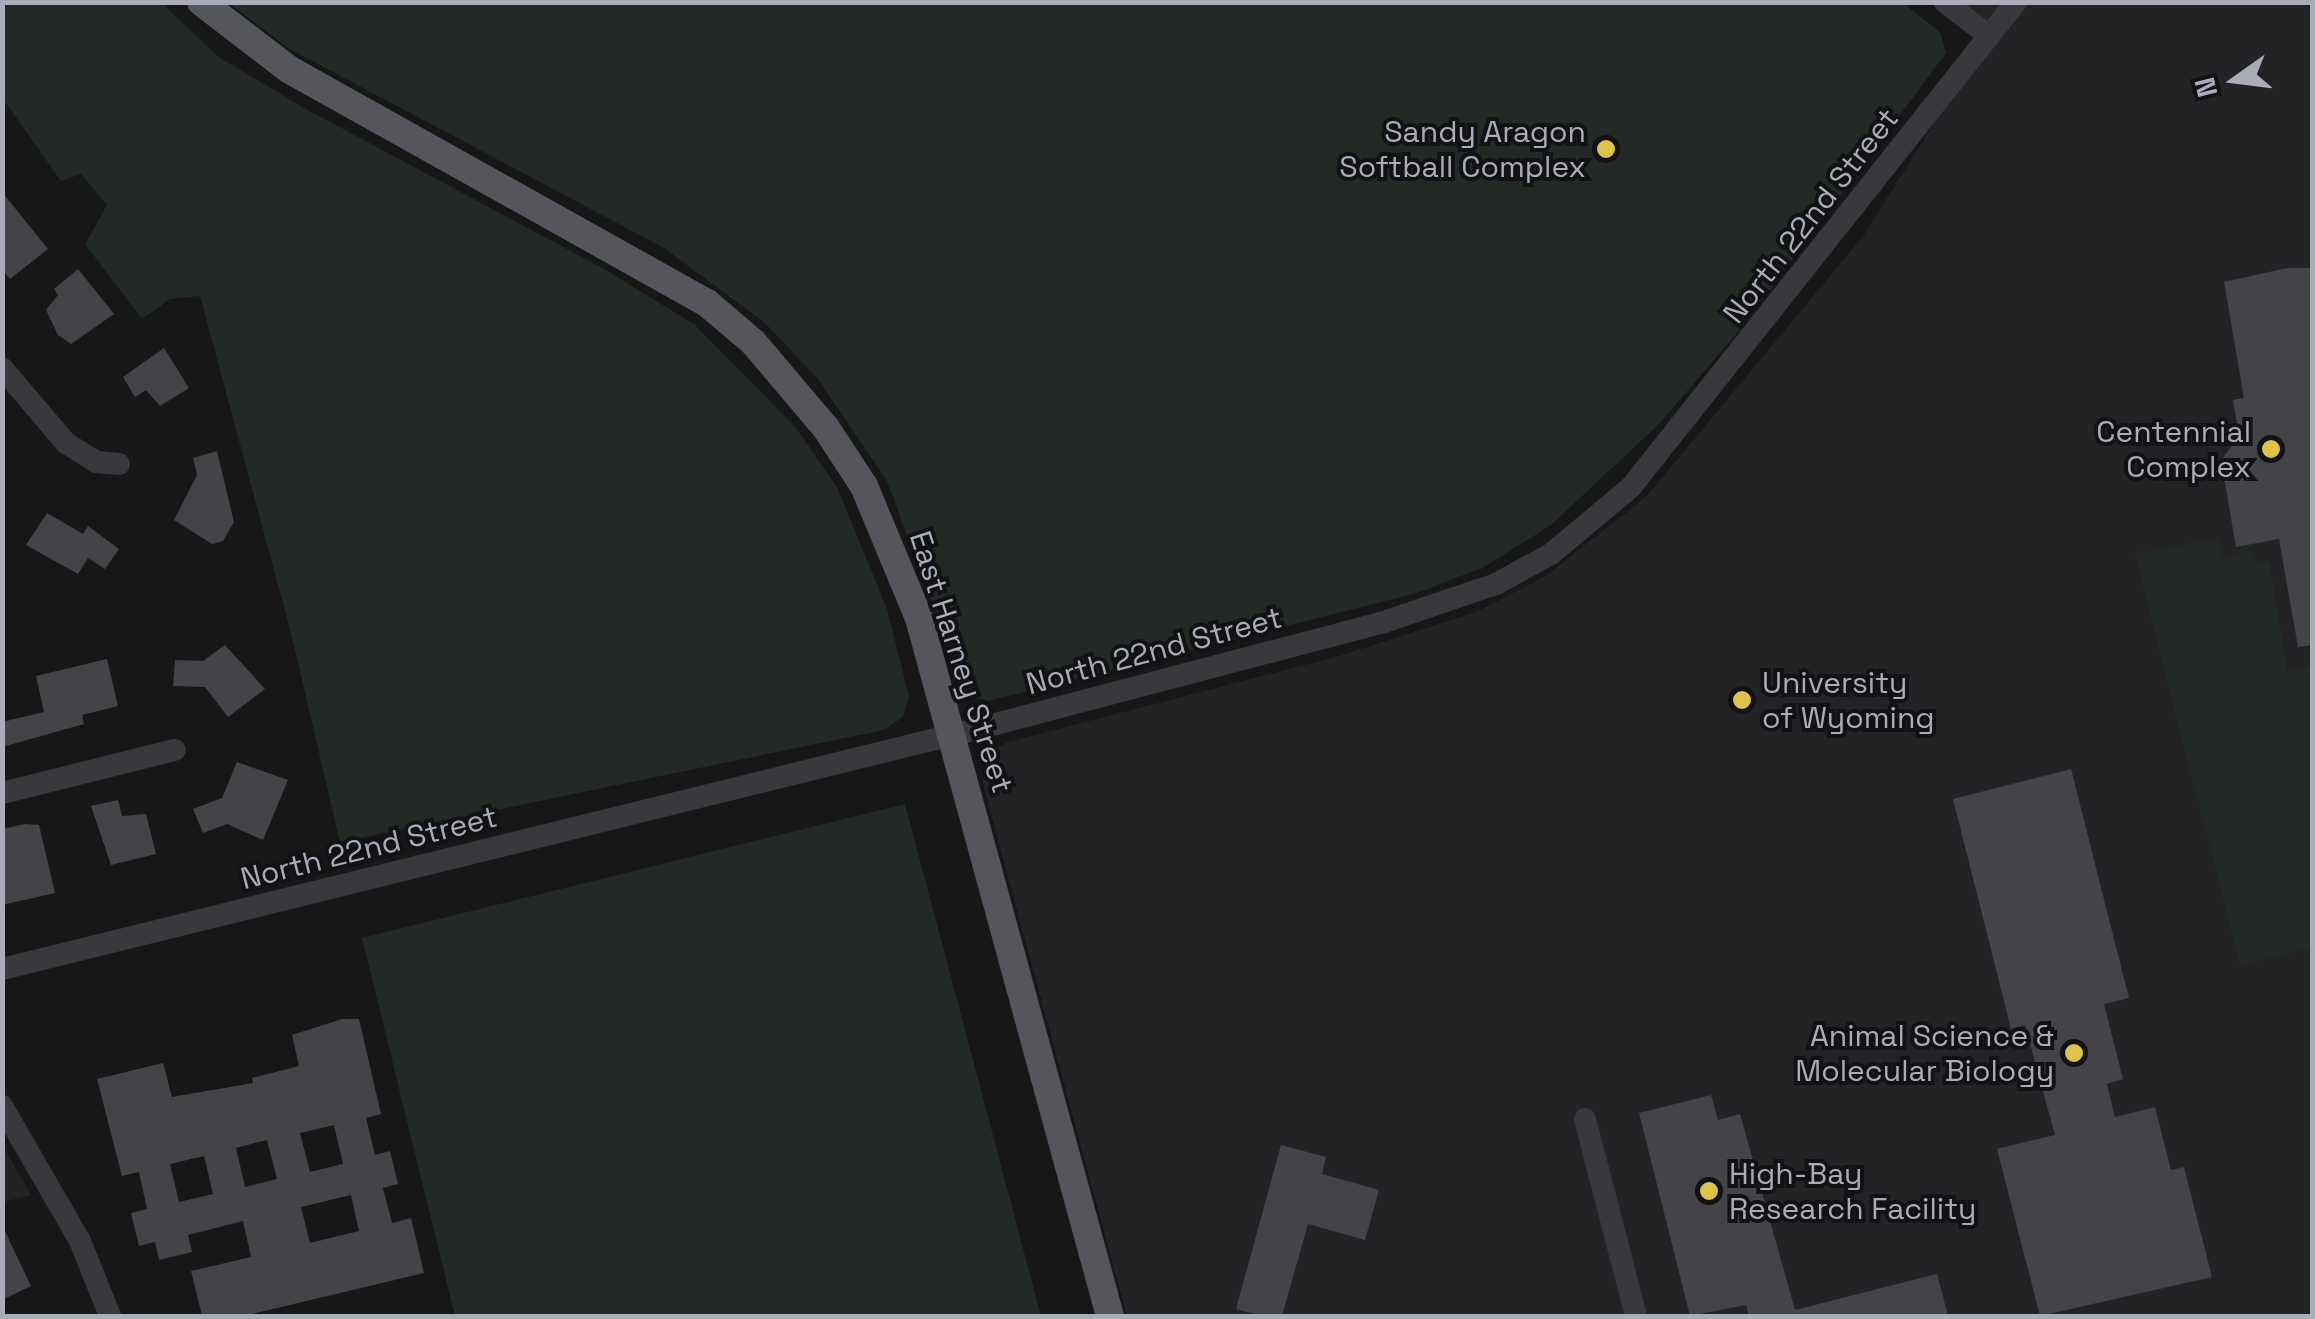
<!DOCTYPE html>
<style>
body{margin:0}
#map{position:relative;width:2315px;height:1319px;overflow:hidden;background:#171718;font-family:"Space Grotesk",sans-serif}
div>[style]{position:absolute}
.built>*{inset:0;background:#232325}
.green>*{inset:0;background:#232a25}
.building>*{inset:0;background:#444448}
.minor>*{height:22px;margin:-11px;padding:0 11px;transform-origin:11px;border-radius:11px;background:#38383d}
.major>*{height:28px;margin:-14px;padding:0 14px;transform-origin:14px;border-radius:14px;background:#55555c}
.dots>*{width:28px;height:28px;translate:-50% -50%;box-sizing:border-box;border:5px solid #121214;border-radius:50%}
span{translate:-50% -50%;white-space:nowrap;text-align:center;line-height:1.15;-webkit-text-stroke:8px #121214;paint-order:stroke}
.poi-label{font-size:30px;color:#aaacb7}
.right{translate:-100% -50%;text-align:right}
.left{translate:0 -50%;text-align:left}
.street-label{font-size:30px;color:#aaacb7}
.frame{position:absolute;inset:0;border:5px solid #aaacb7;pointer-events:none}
.north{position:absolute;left:2185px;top:30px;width:100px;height:100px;-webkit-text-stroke:8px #121214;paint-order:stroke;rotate:256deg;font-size:28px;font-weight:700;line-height:40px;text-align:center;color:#aaacb7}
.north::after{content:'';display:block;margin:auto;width:35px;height:45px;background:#aaacb7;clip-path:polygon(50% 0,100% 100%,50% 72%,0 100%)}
</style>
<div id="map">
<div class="built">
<i style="clip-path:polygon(1947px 3px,2312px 3px,2312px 1316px,1127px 1316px,983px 784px,986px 755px,1008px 742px,1336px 657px,1476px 612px,1546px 576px,1647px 496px,1864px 235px,1988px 37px)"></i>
<i style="clip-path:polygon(2px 1146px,3px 1146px,31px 1195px,3px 1202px)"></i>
</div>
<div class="green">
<i style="clip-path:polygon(3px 2px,162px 3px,217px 56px,304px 108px,606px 270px,695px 325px,796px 428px,837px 487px,887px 609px,909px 696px,903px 717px,884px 730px,340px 842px,291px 633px,200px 296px,170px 299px,142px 319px,85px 244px,107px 205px,81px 174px,61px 181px,3px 99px)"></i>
<i style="clip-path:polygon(1903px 3px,1940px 32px,1946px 53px,1743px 326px,1658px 425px,1551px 525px,1484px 567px,1417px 593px,988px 701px,972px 697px,962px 684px,887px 481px,818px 379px,765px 323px,664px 248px,288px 48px,229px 3px)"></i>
<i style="clip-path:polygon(2218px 539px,2223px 557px,2251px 551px,2255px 564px,2269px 561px,2287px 670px,2312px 666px,2312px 948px,2240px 966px,2135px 553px)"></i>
<i style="clip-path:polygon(905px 804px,1041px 1316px,455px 1316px,362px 938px)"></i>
</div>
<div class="building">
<i style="clip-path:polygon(2px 192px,48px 249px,10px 279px,2px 270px)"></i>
<i style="clip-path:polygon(2287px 268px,2312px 268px,2312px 645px,2298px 647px,2279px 539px,2236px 547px,2221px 460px,2239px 437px,2233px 400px,2244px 398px,2224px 282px)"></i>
<i style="clip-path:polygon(78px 269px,114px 314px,71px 344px,58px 335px,46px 310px,58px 295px,54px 289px)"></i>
<i style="clip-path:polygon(164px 348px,189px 388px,160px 406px,146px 390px,135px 397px,123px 377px)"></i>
<i style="clip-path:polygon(217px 451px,234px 522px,223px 541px,212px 544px,174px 520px,197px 475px,193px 458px)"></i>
<i style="clip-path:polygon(47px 513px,83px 534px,88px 526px,119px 549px,105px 569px,88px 558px,78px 574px,26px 545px)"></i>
<i style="clip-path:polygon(225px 645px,265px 689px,228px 717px,205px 687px,173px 686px,175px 660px,203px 661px)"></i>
<i style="clip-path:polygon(107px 659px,118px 706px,82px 715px,84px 724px,2px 747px,2px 722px,44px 712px,36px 676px)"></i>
<i style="clip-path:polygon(237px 762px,288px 780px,263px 840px,227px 824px,203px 833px,193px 809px,222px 798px)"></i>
<i style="clip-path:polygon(2071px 769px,2129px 998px,2104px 1004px,2123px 1079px,2107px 1084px,2115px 1117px,2155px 1107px,2171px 1170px,2184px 1167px,2212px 1277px,2040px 1316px,1997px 1149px,2055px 1135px,2025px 1025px,2011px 1029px,1953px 799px)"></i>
<i style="clip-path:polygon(118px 800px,122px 816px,146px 814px,156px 854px,111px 865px,91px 806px)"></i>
<i style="clip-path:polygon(25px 824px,39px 825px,55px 893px,2px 905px,2px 829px)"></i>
<i style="clip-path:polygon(evenodd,342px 1019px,359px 1019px,381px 1114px,366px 1118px,375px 1155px,390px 1151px,398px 1184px,383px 1188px,392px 1223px,411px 1218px,424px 1273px,243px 1316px,202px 1316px,191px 1271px,251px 1257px,243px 1221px,188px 1235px,192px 1252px,159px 1260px,155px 1242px,139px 1246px,131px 1213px,147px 1209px,139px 1172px,122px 1176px,97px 1079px,163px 1063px,172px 1097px,253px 1083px,252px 1078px,299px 1066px,292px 1035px,342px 1019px,334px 1125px,343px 1164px,310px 1172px,300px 1133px,334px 1125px,342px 1019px,267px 1140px,277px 1179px,245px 1187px,236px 1148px,267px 1140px,342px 1019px,204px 1156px,213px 1194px,179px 1202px,170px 1164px,204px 1156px,342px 1019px,351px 1195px,359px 1231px,310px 1243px,301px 1207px,351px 1195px)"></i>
<i style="clip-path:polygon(1711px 1095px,1718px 1120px,1740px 1114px,1795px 1310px,1937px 1274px,1948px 1316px,1749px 1316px,1746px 1305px,1690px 1316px,1639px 1113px)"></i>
<i style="clip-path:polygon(1281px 1145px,1326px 1157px,1322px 1174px,1379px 1190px,1365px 1240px,1308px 1224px,1282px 1316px,1261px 1316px,1236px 1309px)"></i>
<i style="clip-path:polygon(2px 1225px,31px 1286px,2px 1300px)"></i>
</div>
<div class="minor">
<i style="left:1945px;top:2px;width:56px;rotate:37.7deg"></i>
<i style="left:2px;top:368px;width:99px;rotate:49.5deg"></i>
<i style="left:66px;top:443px;width:36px;rotate:32deg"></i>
<i style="left:96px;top:462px;width:23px;rotate:5deg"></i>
<i style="left:2px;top:793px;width:178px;rotate:-14deg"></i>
<i style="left:2px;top:969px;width:1016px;rotate:-13.84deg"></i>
<i style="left:988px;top:726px;width:409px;rotate:-14.7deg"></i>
<i style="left:1384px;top:622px;width:118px;rotate:-18.7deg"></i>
<i style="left:1496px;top:584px;width:63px;rotate:-28.6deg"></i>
<i style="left:1551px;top:554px;width:104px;rotate:-39.9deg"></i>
<i style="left:1631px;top:487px;width:619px;rotate:-51.56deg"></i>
<i style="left:2px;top:1106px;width:156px;rotate:60deg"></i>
<i style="left:80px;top:1241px;width:81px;rotate:68.2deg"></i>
<i style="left:1585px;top:1119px;width:203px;rotate:75.5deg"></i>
</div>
<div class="major">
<i style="left:201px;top:2px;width:112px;rotate:37.4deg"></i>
<i style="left:290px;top:70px;width:478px;rotate:29.2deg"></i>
<i style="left:707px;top:303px;width:60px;rotate:40.3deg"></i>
<i style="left:753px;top:342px;width:113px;rotate:49.7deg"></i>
<i style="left:826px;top:428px;width:69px;rotate:56.8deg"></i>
<i style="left:864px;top:486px;width:143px;rotate:67.4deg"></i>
<i style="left:919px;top:618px;width:724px;rotate:74.7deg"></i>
</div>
<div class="dots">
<i style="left:1606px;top:149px;background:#dec349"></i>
<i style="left:2271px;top:449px;background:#dec349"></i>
<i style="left:1742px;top:700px;background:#dec349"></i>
<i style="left:2074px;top:1053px;background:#dec349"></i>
<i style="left:1709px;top:1191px;background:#dec349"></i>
</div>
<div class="poi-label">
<span class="right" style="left:1586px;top:149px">Sandy Aragon<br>Softball Complex</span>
<span class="right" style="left:2251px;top:449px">Centennial<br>Complex</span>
<span class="left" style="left:1762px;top:700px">University<br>of Wyoming</span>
<span class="right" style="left:2054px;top:1053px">Animal Science &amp;<br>Molecular Biology</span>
<span class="left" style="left:1729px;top:1191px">High-Bay<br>Research Facility</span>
</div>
<div class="street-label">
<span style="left:1811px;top:216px;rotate:-52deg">North 22nd Street</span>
<span style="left:1154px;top:651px;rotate:-15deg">North 22nd Street</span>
<span style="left:961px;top:662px;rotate:72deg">East Harney Street</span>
<span style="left:369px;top:848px;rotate:-14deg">North 22nd Street</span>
</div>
<div class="frame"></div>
<div class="north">N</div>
</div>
